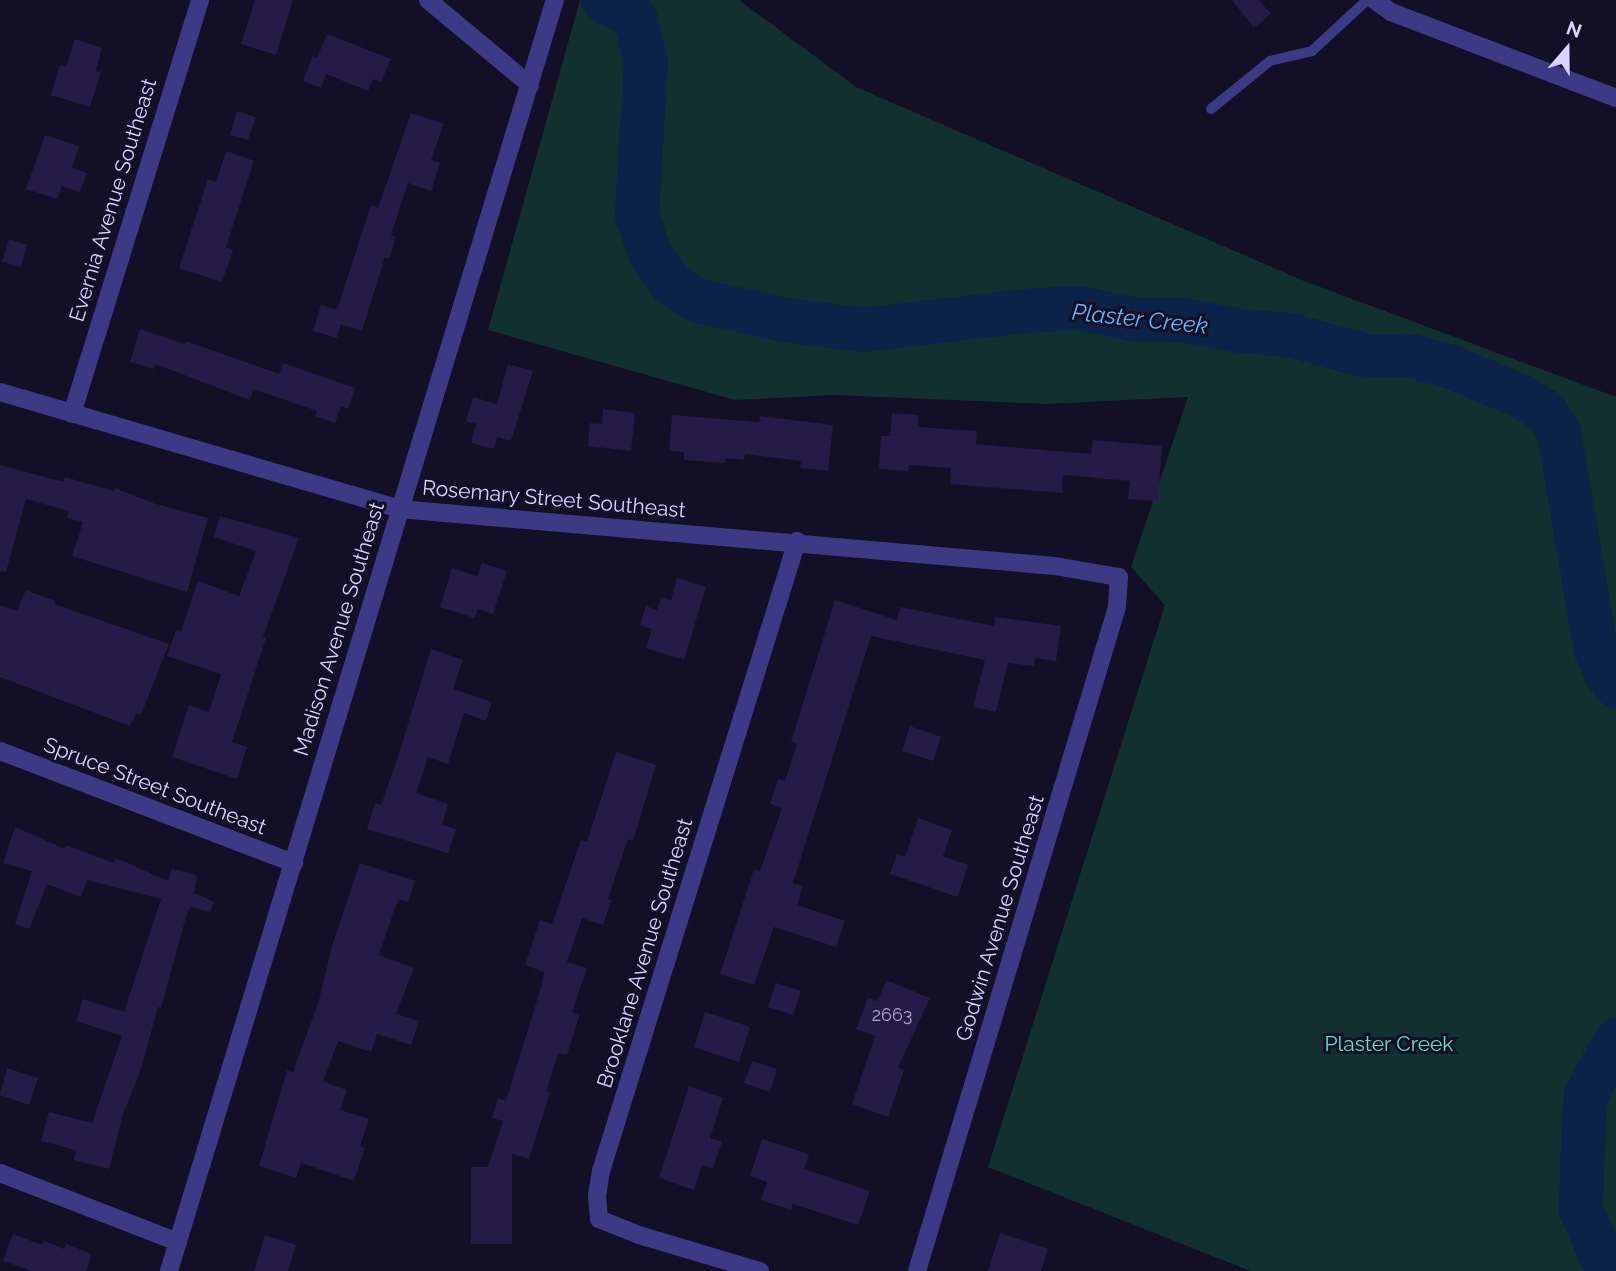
<!DOCTYPE html>
<style>
body{margin:0}
#map{position:relative;width:1616px;height:1271px;overflow:hidden;background:#130f26;font-family:Raleway,sans-serif}
div>[style]{position:absolute}
.green>*{inset:0;background:#12302f}
.river>*{height:44px;margin:-22px;padding:0 22px;transform-origin:22px;border-radius:22px;background:#0c2248}
.building>*{inset:0;background:#241b47}
.service>*{height:10px;margin:-5px;padding:0 5px;transform-origin:5px;border-radius:5px;background:#3d3a85}
.minor>*{height:18px;margin:-9px;padding:0 9px;transform-origin:9px;border-radius:9px;background:#3d3a85}
.tertiary>*{height:18px;margin:-9px;padding:0 9px;transform-origin:9px;border-radius:9px;background:#3d3a85}
span{translate:-50% -50%;white-space:nowrap;text-align:center;line-height:1.15;-webkit-text-stroke:6px #130f26;paint-order:stroke}
.number-label{font-size:18px;color:#aca6d1}
.number-label span{-webkit-text-stroke-width:0}
.street-label{font-size:21px;color:#d9d4ff}
.park-label{font-size:21px;color:#5fe0c0}
.water-label{font-size:23px;color:#62b6ff;font-style:italic}
.north{position:absolute;left:1532px;top:14px;width:70px;height:70px;-webkit-text-stroke:5px #130f26;paint-order:stroke;rotate:20deg;font-size:19px;font-weight:700;line-height:28px;text-align:center;color:#d9d4ff}
.north::after{content:'';display:block;margin:auto;width:24px;height:32px;background:#d9d4ff;clip-path:polygon(50% 0,100% 100%,50% 72%,0 100%)}
</style>
<div id="map">
<div class="green">
<i style="clip-path:polygon(580px 0,739px 0,856px 87px,1304px 281px,1616px 397px,1616px 1271px,1250px 1271px,988px 1167px,1165px 605px,1131px 567px,1188px 397px,1046px 404px,834px 395px,735px 400px,488px 330px)"></i>
</div>
<div class="river">
<i style="left:603px;top:0;width:37px;rotate:29deg"></i>
<i style="left:635px;top:18px;width:45px;rotate:76deg"></i>
<i style="left:646px;top:62px;width:153px;rotate:93.4deg"></i>
<i style="left:637px;top:215px;width:41px;rotate:71.6deg"></i>
<i style="left:650px;top:254px;width:35px;rotate:55deg"></i>
<i style="left:670px;top:283px;width:33px;rotate:33deg"></i>
<i style="left:698px;top:301px;width:89px;rotate:12.3deg"></i>
<i style="left:785px;top:320px;width:79px;rotate:7.3deg"></i>
<i style="left:863px;top:330px;width:163px;rotate:-6.7deg"></i>
<i style="left:1025px;top:311px;width:54px;rotate:-3.2deg"></i>
<i style="left:1079px;top:308px;width:55px;rotate:11.5deg"></i>
<i style="left:1133px;top:319px;width:46px;rotate:1.2deg"></i>
<i style="left:1179px;top:320px;width:64px;rotate:9.9deg"></i>
<i style="left:1242px;top:331px;width:48px;rotate:4.8deg"></i>
<i style="left:1290px;top:335px;width:80px;rotate:15.3deg"></i>
<i style="left:1367px;top:356px;width:45px"></i>
<i style="left:1412px;top:356px;width:41px;rotate:15.8deg"></i>
<i style="left:1451px;top:367px;width:78px;rotate:22.6deg"></i>
<i style="left:1523px;top:397px;width:27px;rotate:33deg"></i>
<i style="left:1546px;top:412px;width:24px;rotate:57deg"></i>
<i style="left:1559px;top:432px;width:221px;rotate:80.4deg"></i>
<i style="left:1596px;top:650px;width:28px;rotate:67deg"></i>
<i style="left:1607px;top:676px;width:13px;rotate:48deg"></i>
<i style="left:1608px;top:1271px;width:67px;rotate:-113.9deg"></i>
<i style="left:1581px;top:1210px;width:72px;rotate:-88.4deg"></i>
<i style="left:1583px;top:1138px;width:43px;rotate:-86deg"></i>
<i style="left:1586px;top:1095px;width:63px;rotate:-61.4deg"></i>
</div>
<div class="building">
<i style="clip-path:polygon(255px 0,293px 0,276px 55px,241px 44px)"></i>
<i style="clip-path:polygon(1232px 0,1259px 0,1271px 14px,1254px 28px)"></i>
<i style="clip-path:polygon(327px 34px,391px 59px,381px 82px,373px 79px,368px 91px,326px 74px,321px 88px,303px 81px,313px 56px,317px 58px)"></i>
<i style="clip-path:polygon(75px 39px,102px 48px,96px 71px,101px 72px,90px 107px,51px 95px,60px 65px,66px 67px)"></i>
<i style="clip-path:polygon(237px 111px,256px 117px,248px 140px,230px 135px)"></i>
<i style="clip-path:polygon(411px 113px,444px 124px,431px 160px,440px 163px,431px 191px,408px 183px,391px 235px,396px 237px,389px 259px,385px 257px,362px 331px,341px 324px,337px 338px,313px 331px,321px 305px,337px 310px,371px 205px,378px 208px)"></i>
<i style="clip-path:polygon(45px 135px,79px 146px,72px 168px,87px 173px,80px 192px,62px 186px,57px 199px,26px 189px)"></i>
<i style="clip-path:polygon(226px 151px,254px 161px,226px 247px,233px 250px,222px 282px,179px 268px,208px 179px,216px 182px)"></i>
<i style="clip-path:polygon(9px 239px,28px 245px,20px 267px,2px 262px)"></i>
<i style="clip-path:polygon(140px 329px,185px 344px,186px 341px,279px 374px,283px 363px,355px 388px,348px 409px,341px 406px,335px 423px,315px 416px,317px 411px,253px 389px,250px 400px,155px 364px,154px 369px,130px 362px)"></i>
<i style="clip-path:polygon(508px 364px,533px 371px,511px 441px,497px 437px,494px 449px,471px 443px,476px 424px,466px 421px,473px 397px,497px 404px)"></i>
<i style="clip-path:polygon(603px 409px,635px 413px,631px 451px,588px 446px,590px 423px,602px 424px)"></i>
<i style="clip-path:polygon(892px 413px,919px 415px,918px 427px,977px 431px,976px 444px,1091px 454px,1093px 440px,1162px 446px,1158px 501px,1128px 499px,1130px 481px,1063px 475px,1062px 493px,950px 484px,951px 468px,909px 465px,908px 471px,879px 469px,881px 436px,890px 436px)"></i>
<i style="clip-path:polygon(672px 415px,759px 422px,760px 416px,833px 425px,828px 471px,800px 468px,801px 461px,745px 454px,744px 460px,725px 458px,725px 463px,684px 460px,684px 452px,669px 451px)"></i>
<i style="clip-path:polygon(0 465px,63px 482px,65px 477px,114px 491px,115px 488px,156px 504px,208px 518px,187px 592px,72px 556px,83px 522px,67px 518px,69px 511px,26px 499px,6px 572px,0 571px)"></i>
<i style="clip-path:polygon(220px 516px,299px 538px,263px 637px,266px 638px,232px 742px,247px 747px,237px 779px,172px 757px,189px 705px,209px 712px,221px 674px,167px 656px,176px 630px,181px 631px,198px 581px,239px 596px,256px 551px,214px 537px)"></i>
<i style="clip-path:polygon(482px 563px,507px 571px,493px 614px,478px 609px,474px 618px,440px 607px,452px 568px,477px 576px)"></i>
<i style="clip-path:polygon(677px 578px,706px 587px,684px 660px,646px 648px,652px 629px,640px 625px,646px 606px,657px 610px,661px 597px,671px 600px)"></i>
<i style="clip-path:polygon(26px 590px,55px 601px,54px 604px,169px 644px,141px 715px,136px 713px,130px 726px,0 677px,0 605px,17px 611px)"></i>
<i style="clip-path:polygon(835px 600px,897px 620px,900px 607px,994px 626px,995px 617px,1061px 626px,1056px 661px,1035px 658px,1034px 666px,1008px 663px,996px 712px,973px 707px,985px 660px,871px 636px,793px 883px,803px 886px,797px 905px,845px 921px,836px 947px,774px 927px,754px 985px,720px 974px,754px 869px,760px 871px,782px 808px,770px 804px,778px 779px,785px 781px,797px 744px,791px 742px)"></i>
<i style="clip-path:polygon(431px 649px,463px 660px,453px 689px,492px 702px,486px 721px,464px 713px,448px 764px,428px 757px,416px 793px,448px 804px,442px 825px,456px 829px,448px 853px,367px 829px,375px 803px,381px 805px,398px 757px)"></i>
<i style="clip-path:polygon(910px 726px,941px 737px,933px 761px,902px 751px)"></i>
<i style="clip-path:polygon(616px 752px,656px 765px,633px 841px,628px 839px,608px 899px,612px 900px,603px 925px,582px 918px,567px 962px,587px 968px,572px 1012px,580px 1014px,567px 1055px,558px 1053px,546px 1092px,550px 1093px,529px 1159px,512px 1154px,512px 1244px,471px 1244px,471px 1167px,488px 1167px,503px 1121px,492px 1118px,498px 1098px,506px 1101px,542px 984px,544px 972px,525px 965px,540px 920px,552px 924px,581px 840px,587px 842px)"></i>
<i style="clip-path:polygon(918px 818px,952px 830px,943px 856px,968px 865px,958px 897px,890px 874px,897px 854px,905px 857px)"></i>
<i style="clip-path:polygon(15px 827px,65px 849px,66px 845px,114px 863px,116px 858px,168px 881px,172px 868px,197px 876px,194px 893px,214px 902px,210px 912px,191px 907px,188px 910px,161px 1008px,158px 1007px,141px 1069px,123px 1114px,109px 1169px,74px 1160px,76px 1150px,41px 1141px,49px 1112px,92px 1123px,122px 1036px,76px 1021px,83px 999px,124px 1012px,161px 899px,87px 880px,81px 897px,47px 884px,29px 929px,15px 924px,32px 871px,3px 863px)"></i>
<i style="clip-path:polygon(360px 863px,415px 881px,408px 902px,398px 899px,379px 955px,414px 968px,396px 1014px,419px 1021px,411px 1045px,377px 1034px,371px 1052px,338px 1041px,323px 1082px,347px 1090px,340px 1110px,369px 1119px,360px 1146px,365px 1148px,354px 1181px,301px 1163px,296px 1178px,259px 1166px,287px 1070px,293px 1072px,319px 1000px,332px 946px)"></i>
<i style="clip-path:polygon(886px 980px,930px 998px,898px 1068px,904px 1070px,888px 1117px,852px 1104px,875px 1036px,856px 1029px,868px 998px,878px 1001px)"></i>
<i style="clip-path:polygon(776px 983px,801px 991px,793px 1015px,768px 1007px)"></i>
<i style="clip-path:polygon(705px 1012px,750px 1027px,739px 1062px,694px 1047px)"></i>
<i style="clip-path:polygon(752px 1061px,777px 1069px,770px 1092px,744px 1083px)"></i>
<i style="clip-path:polygon(7px 1068px,38px 1078px,29px 1105px,0 1095px)"></i>
<i style="clip-path:polygon(689px 1086px,723px 1098px,710px 1138px,722px 1142px,713px 1168px,702px 1165px,694px 1190px,659px 1178px)"></i>
<i style="clip-path:polygon(762px 1139px,809px 1154px,804px 1169px,870px 1191px,858px 1225px,793px 1204px,791px 1210px,761px 1200px,767px 1182px,750px 1176px)"></i>
<i style="clip-path:polygon(1000px 1233px,1048px 1249px,1041px 1271px,988px 1271px)"></i>
<i style="clip-path:polygon(13px 1234px,42px 1245px,44px 1241px,64px 1249px,66px 1244px,92px 1254px,86px 1271px,32px 1271px,3px 1261px)"></i>
<i style="clip-path:polygon(265px 1235px,296px 1245px,288px 1271px,254px 1271px)"></i>
</div>
<div class="service">
<i style="left:1211px;top:109px;width:76px;rotate:-39.1deg"></i>
<i style="left:1270px;top:61px;width:43px;rotate:-13.4deg"></i>
<i style="left:1312px;top:51px;width:75px;rotate:-42.8deg"></i>
</div>
<div class="minor">
<i style="left:428px;top:0;width:133px;rotate:39.8deg"></i>
<i style="left:1374px;top:0;width:21px;rotate:35deg"></i>
<i style="left:1391px;top:12px;width:241px;rotate:20.9deg"></i>
<i style="left:0;top:392px;width:416px;rotate:16.3deg"></i>
<i style="left:399px;top:509px;width:658px;rotate:4.97deg"></i>
<i style="left:1055px;top:566px;width:65px;rotate:9.8deg"></i>
<i style="left:1119px;top:577px;width:30px;rotate:94deg"></i>
<i style="left:1117px;top:607px;width:693px;rotate:106.76deg"></i>
<i style="left:72px;top:414px;width:433px;rotate:-72.8deg"></i>
<i style="left:0;top:751px;width:315px;rotate:20.9deg"></i>
<i style="left:0;top:1173px;width:191px;rotate:21.2deg"></i>
<i style="left:760px;top:1271px;width:126px;rotate:-163.4deg"></i>
<i style="left:639px;top:1235px;width:43px;rotate:-158.2deg"></i>
<i style="left:599px;top:1219px;width:23px;rotate:-95deg"></i>
<i style="left:597px;top:1196px;width:25px;rotate:-81deg"></i>
<i style="left:601px;top:1171px;width:660px;rotate:-72.72deg"></i>
</div>
<div class="tertiary">
<i style="left:169px;top:1271px;width:1328px;rotate:-73.11deg"></i>
</div>
<div class="number-label">
<span style="left:892px;top:1015px">2663</span>
</div>
<div class="street-label">
<span style="left:113px;top:200px;rotate:-73deg">Evernia Avenue Southeast</span>
<span style="left:554px;top:499px;rotate:5deg">Rosemary Street Southeast</span>
<span style="left:339px;top:629px;rotate:-73deg">Madison Avenue Southeast</span>
<span style="left:155px;top:786px;rotate:21deg">Spruce Street Southeast</span>
<span style="left:1000px;top:918px;rotate:-73deg">Godwin Avenue Southeast</span>
<span style="left:645px;top:953px;rotate:-73deg">Brooklane Avenue Southeast</span>
</div>
<div class="park-label">
<span style="left:1389px;top:1044px">Plaster Creek</span>
</div>
<div class="water-label">
<span style="left:1140px;top:319px;rotate:6deg">Plaster Creek</span>
</div>
<div class="north">N</div>
</div>
